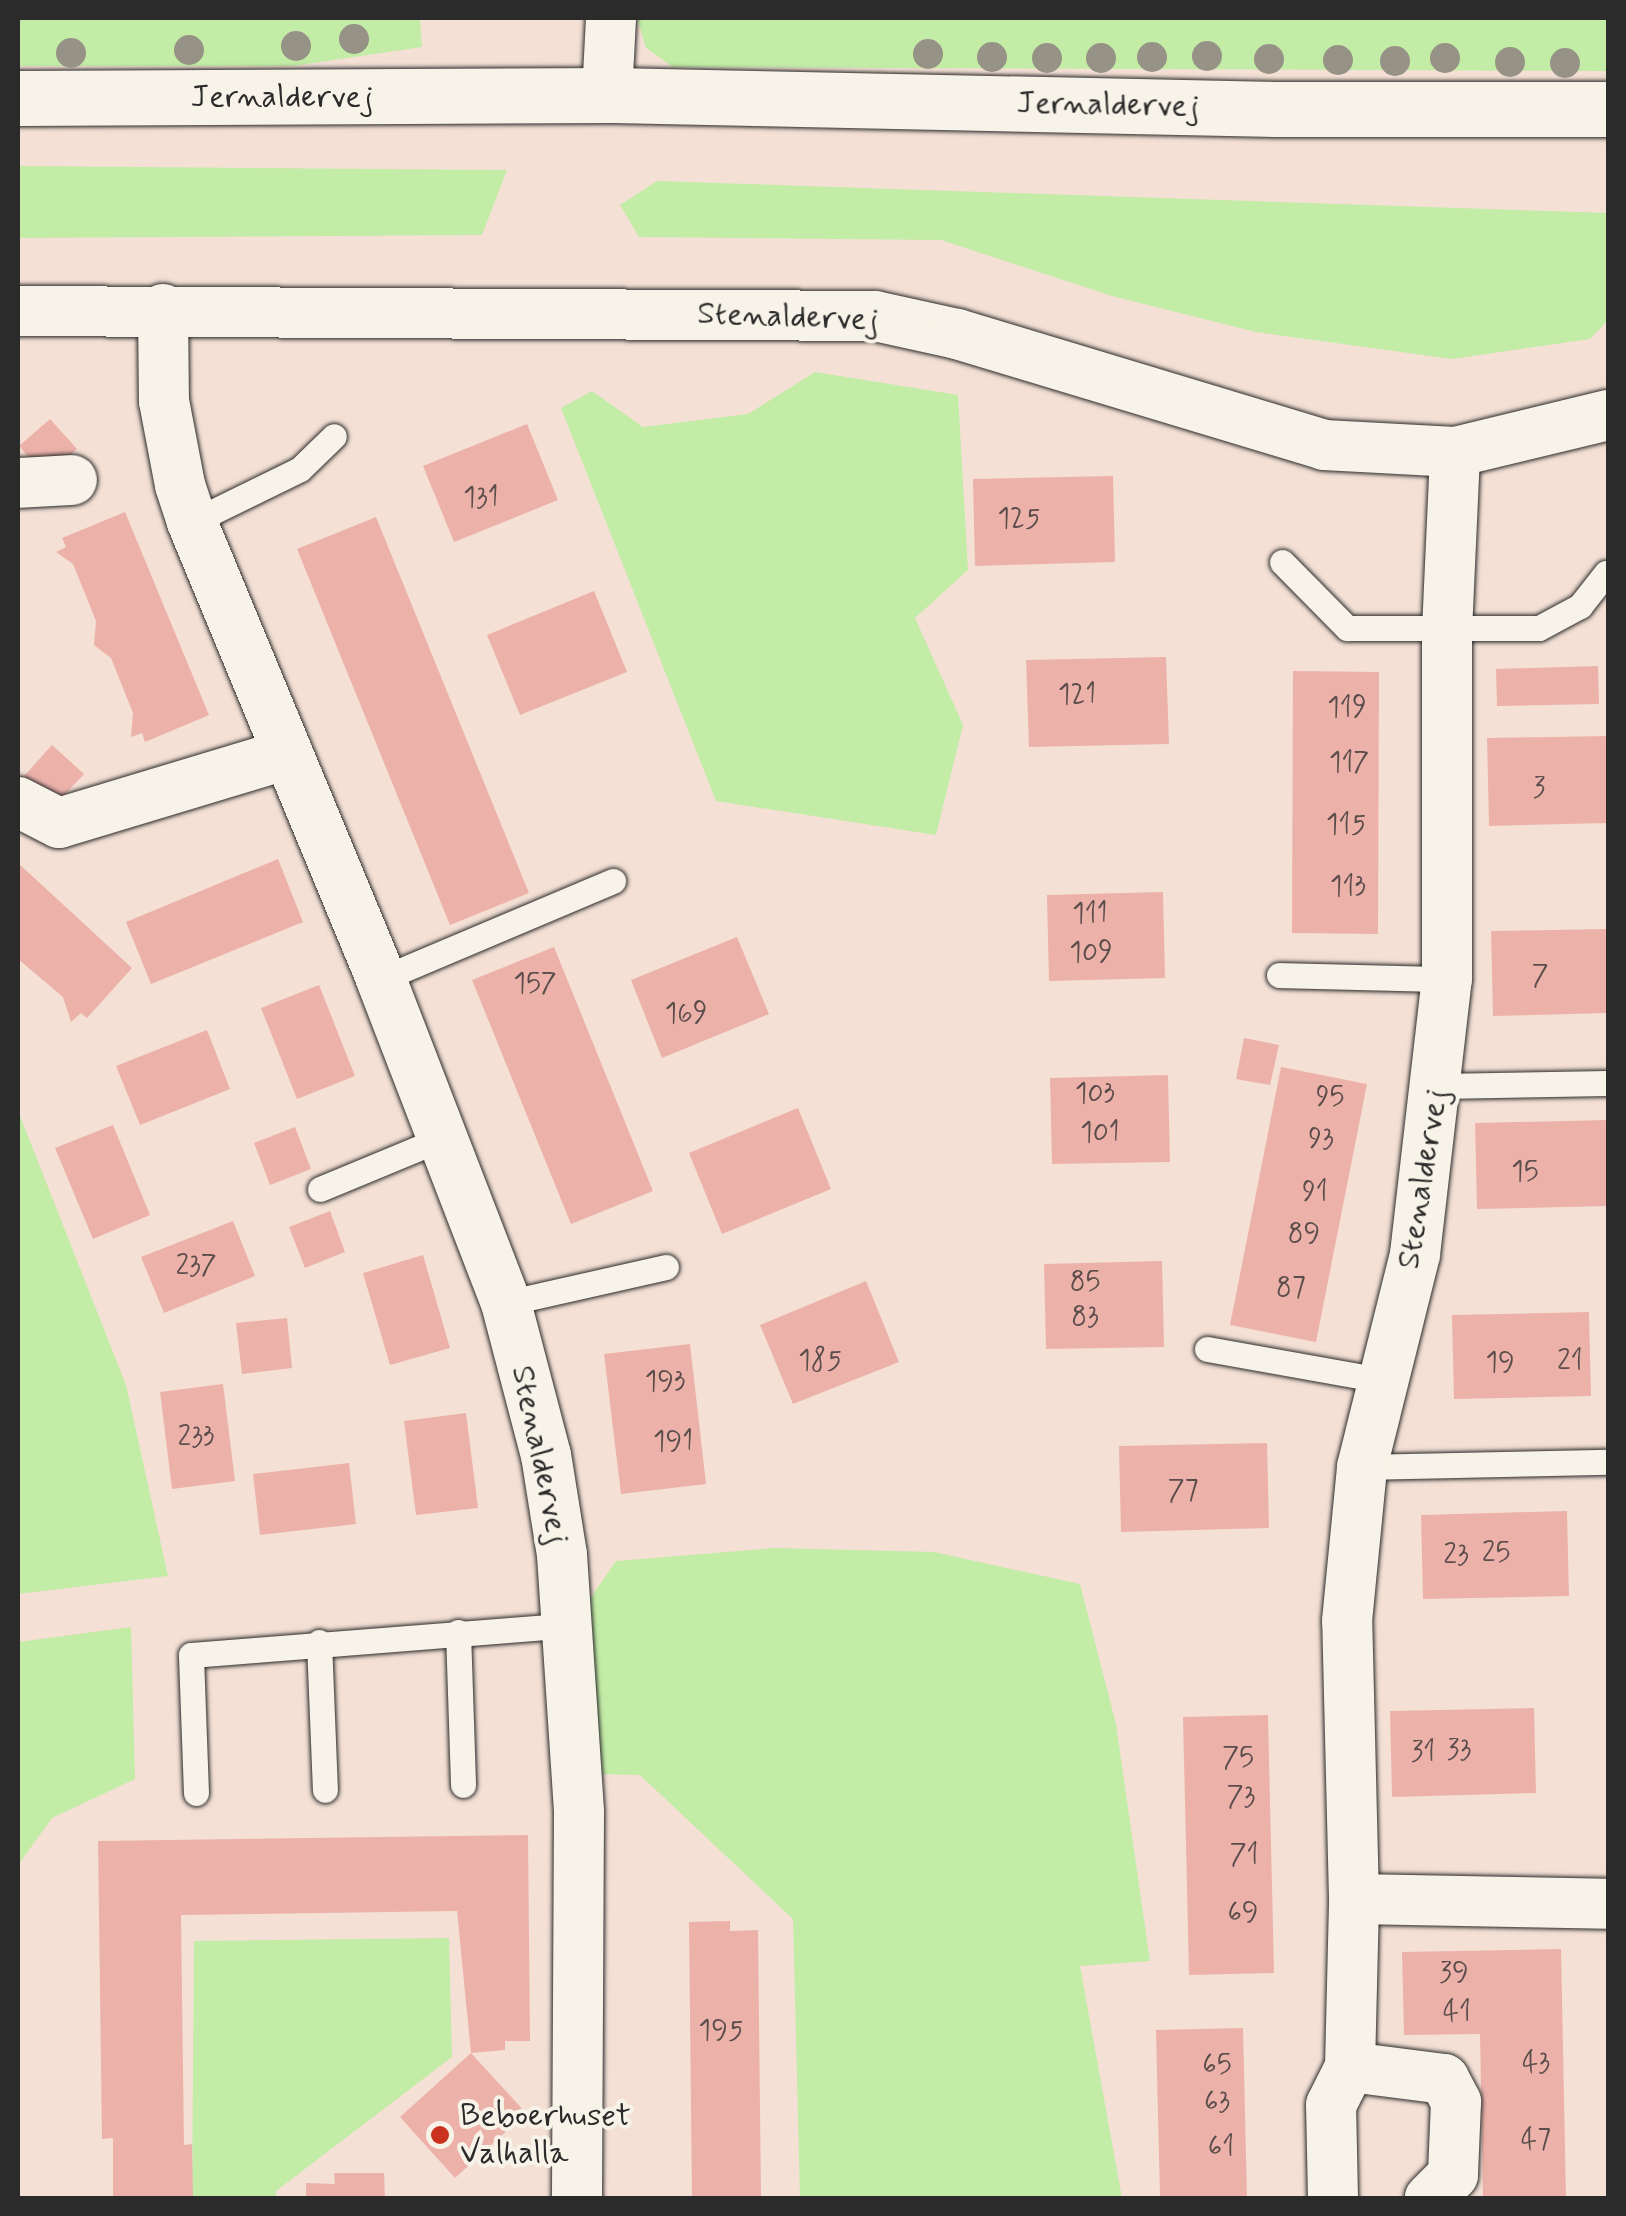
<!DOCTYPE html>
<style>
body{margin:0}
#map{position:relative;width:1626px;height:2216px;overflow:hidden;background:#f4e0d5;font-family:Mynerve,sans-serif}
div>[style]{position:absolute}
.green>*{inset:0;background:#c3eca7}
.building>*{inset:0;background:#ecb2aa}
.roads{filter:drop-shadow(0 0 2px #2b2b2b) drop-shadow(0 0 2px #2b2b2b)}
.lane>*{height:25px;margin:-12.5px;padding:0 12.5px;transform-origin:12.5px;border-radius:12.5px;background:#f7f3e8}
.street>*{height:50px;margin:-25px;padding:0 25px;transform-origin:25px;border-radius:25px;background:#f7f3e8}
.secondary>*{height:55px;margin:-27.5px;padding:0 27.5px;transform-origin:27.5px;border-radius:27.5px;background:#f7f3e8}
.trees>*{width:30px;height:30px;margin:-15px;border-radius:50%;background:#969285}
.dots>*{width:28px;height:28px;translate:-50% -50%;box-sizing:border-box;border:5px solid #f7f3e8;border-radius:50%}
span{translate:-50% -50%;white-space:nowrap;text-align:center;line-height:1.15;-webkit-text-stroke:8px #f7f3e8;paint-order:stroke}
.number-label{font-size:28px;color:#5b4d4b}
.number-label span{-webkit-text-stroke-width:0}
.street-label{font-size:32px;color:#2b2b2b}
.poi-label{font-size:32px;color:#2b2b2b}
.left{translate:0 -50%;text-align:left}
.frame{position:absolute;inset:0;border:20px solid #2b2b2b;pointer-events:none}
</style>
<div id="map">
<div class="green">
<i style="clip-path:polygon(18px 18px,420px 18px,422px 47px,293px 66px,18px 66px)"></i>
<i style="clip-path:polygon(637px 18px,1608px 18px,1608px 71px,673px 67px,646px 48px)"></i>
<i style="clip-path:polygon(18px 166px,507px 170px,482px 235px,18px 238px)"></i>
<i style="clip-path:polygon(657px 181px,1608px 213px,1608px 320px,1590px 339px,1452px 359px,1256px 332px,1112px 296px,941px 240px,639px 237px,620px 205px)"></i>
<i style="clip-path:polygon(815px 372px,958px 395px,968px 570px,915px 618px,963px 725px,936px 835px,716px 801px,561px 408px,592px 391px,643px 427px,748px 414px)"></i>
<i style="clip-path:polygon(18px 1111px,126px 1385px,168px 1576px,18px 1594px)"></i>
<i style="clip-path:polygon(775px 1548px,934px 1552px,1080px 1584px,1116px 1724px,1150px 1961px,1080px 1966px,1122px 2198px,800px 2198px,793px 1919px,640px 1775px,594px 1774px,582px 1610px,616px 1561px)"></i>
<i style="clip-path:polygon(131px 1627px,135px 1779px,52px 1818px,18px 1865px,18px 1642px)"></i>
<i style="clip-path:polygon(449px 1938px,452px 2057px,276px 2191px,276px 2198px,192px 2198px,194px 1941px)"></i>
</div>
<div class="building">
<i style="clip-path:polygon(50px 419px,77px 449px,46px 477px,19px 446px)"></i>
<i style="clip-path:polygon(527px 424px,558px 500px,454px 542px,423px 466px)"></i>
<i style="clip-path:polygon(1113px 476px,1115px 562px,975px 566px,973px 479px)"></i>
<i style="clip-path:polygon(125px 512px,209px 715px,145px 742px,142px 733px,131px 737px,133px 713px,111px 658px,94px 645px,96px 621px,73px 564px,56px 552px,66px 547px,62px 538px)"></i>
<i style="clip-path:polygon(376px 517px,529px 893px,450px 925px,297px 549px)"></i>
<i style="clip-path:polygon(594px 591px,627px 672px,520px 715px,487px 635px)"></i>
<i style="clip-path:polygon(1166px 657px,1169px 744px,1029px 747px,1026px 660px)"></i>
<i style="clip-path:polygon(1598px 666px,1599px 704px,1497px 706px,1496px 669px)"></i>
<i style="clip-path:polygon(1293px 671px,1379px 672px,1378px 934px,1292px 933px)"></i>
<i style="clip-path:polygon(1608px 736px,1608px 823px,1489px 826px,1487px 738px)"></i>
<i style="clip-path:polygon(52px 745px,84px 774px,55px 805px,24px 776px)"></i>
<i style="clip-path:polygon(278px 859px,303px 922px,151px 984px,126px 922px)"></i>
<i style="clip-path:polygon(18px 863px,132px 968px,87px 1018px,81px 1013px,71px 1022px,63px 997px,18px 959px)"></i>
<i style="clip-path:polygon(1163px 892px,1165px 978px,1049px 981px,1047px 895px)"></i>
<i style="clip-path:polygon(1608px 929px,1608px 1013px,1493px 1016px,1491px 931px)"></i>
<i style="clip-path:polygon(737px 937px,769px 1014px,662px 1058px,631px 980px)"></i>
<i style="clip-path:polygon(554px 947px,653px 1191px,571px 1224px,472px 980px)"></i>
<i style="clip-path:polygon(319px 985px,355px 1076px,297px 1099px,261px 1008px)"></i>
<i style="clip-path:polygon(207px 1030px,230px 1089px,140px 1125px,116px 1066px)"></i>
<i style="clip-path:polygon(1244px 1038px,1279px 1045px,1270px 1085px,1236px 1079px)"></i>
<i style="clip-path:polygon(1281px 1067px,1367px 1084px,1316px 1342px,1230px 1325px)"></i>
<i style="clip-path:polygon(1168px 1075px,1170px 1162px,1052px 1164px,1050px 1078px)"></i>
<i style="clip-path:polygon(798px 1108px,831px 1189px,722px 1234px,689px 1153px)"></i>
<i style="clip-path:polygon(1608px 1120px,1608px 1206px,1477px 1209px,1475px 1123px)"></i>
<i style="clip-path:polygon(113px 1125px,150px 1215px,93px 1239px,55px 1148px)"></i>
<i style="clip-path:polygon(295px 1127px,311px 1169px,270px 1185px,254px 1143px)"></i>
<i style="clip-path:polygon(330px 1211px,345px 1252px,305px 1268px,289px 1227px)"></i>
<i style="clip-path:polygon(233px 1221px,255px 1276px,164px 1313px,141px 1257px)"></i>
<i style="clip-path:polygon(423px 1255px,450px 1348px,390px 1365px,363px 1273px)"></i>
<i style="clip-path:polygon(1162px 1261px,1164px 1347px,1046px 1349px,1044px 1264px)"></i>
<i style="clip-path:polygon(866px 1281px,899px 1362px,793px 1404px,760px 1325px)"></i>
<i style="clip-path:polygon(1589px 1312px,1591px 1396px,1454px 1399px,1452px 1315px)"></i>
<i style="clip-path:polygon(287px 1318px,292px 1368px,242px 1374px,236px 1323px)"></i>
<i style="clip-path:polygon(690px 1344px,706px 1484px,621px 1494px,604px 1354px)"></i>
<i style="clip-path:polygon(223px 1384px,235px 1481px,172px 1489px,160px 1392px)"></i>
<i style="clip-path:polygon(466px 1413px,478px 1508px,416px 1515px,404px 1421px)"></i>
<i style="clip-path:polygon(1267px 1443px,1269px 1528px,1121px 1532px,1119px 1446px)"></i>
<i style="clip-path:polygon(349px 1463px,356px 1524px,260px 1535px,253px 1474px)"></i>
<i style="clip-path:polygon(1567px 1511px,1569px 1596px,1423px 1599px,1421px 1515px)"></i>
<i style="clip-path:polygon(1534px 1708px,1536px 1793px,1392px 1797px,1390px 1711px)"></i>
<i style="clip-path:polygon(1268px 1715px,1274px 1973px,1189px 1975px,1183px 1717px)"></i>
<i style="clip-path:polygon(528px 1835px,530px 2041px,505px 2041px,505px 2050px,471px 2053px,457px 1911px,181px 1915px,184px 2145px,192px 2144px,193px 2198px,113px 2198px,113px 2138px,102px 2139px,98px 1841px)"></i>
<i style="clip-path:polygon(730px 1921px,730px 1931px,758px 1930px,761px 2198px,692px 2198px,689px 1922px)"></i>
<i style="clip-path:polygon(1561px 1949px,1566px 2198px,1483px 2198px,1480px 2034px,1404px 2035px,1402px 1952px)"></i>
<i style="clip-path:polygon(1243px 2028px,1247px 2198px,1160px 2198px,1156px 2030px)"></i>
<i style="clip-path:polygon(471px 2053px,526px 2113px,455px 2178px,400px 2117px)"></i>
<i style="clip-path:polygon(334px 2173px,384px 2173px,385px 2198px,306px 2198px,306px 2183px,335px 2184px)"></i>
</div>
<div class="roads">
<div class="lane">
<i style="left:192px;top:522px;width:120px;rotate:-26.1deg"></i>
<i style="left:300px;top:469px;width:47px;rotate:-44.1deg"></i>
<i style="left:1282px;top:562px;width:93px;rotate:45.4deg"></i>
<i style="left:1347px;top:628px;width:192px"></i>
<i style="left:1539px;top:628px;width:47px;rotate:-28.2deg"></i>
<i style="left:1580px;top:606px;width:42px;rotate:-51.8deg"></i>
<i style="left:1279px;top:975px;width:168px;rotate:1.4deg"></i>
<i style="left:381px;top:979px;width:252px;rotate:-22.9deg"></i>
<i style="left:1438px;top:1086px;width:170px;rotate:-1deg"></i>
<i style="left:320px;top:1189px;width:133px;rotate:-22.5deg"></i>
<i style="left:506px;top:1303px;width:164px;rotate:-12.7deg"></i>
<i style="left:1207px;top:1349px;width:177px;rotate:10.1deg"></i>
<i style="left:1362px;top:1467px;width:246px;rotate:-1.2deg"></i>
<i style="left:458px;top:1632px;width:153px;rotate:88.1deg"></i>
<i style="left:319px;top:1642px;width:148px;rotate:87.7deg"></i>
<i style="left:196px;top:1793px;width:138px;rotate:-92.1deg"></i>
<i style="left:191px;top:1655px;width:378px;rotate:-4.5deg"></i>
</div>
<div class="street">
<i style="left:607px;top:95px;width:77px;rotate:-87deg"></i>
<i style="left:163px;top:309px;width:92px;rotate:89.4deg"></i>
<i style="left:164px;top:401px;width:86px;rotate:79.2deg"></i>
<i style="left:180px;top:485px;width:39px;rotate:72deg"></i>
<i style="left:192px;top:522px;width:495px;rotate:67.5deg"></i>
<i style="left:381px;top:979px;width:347px;rotate:68.9deg"></i>
<i style="left:506px;top:1303px;width:157px;rotate:75.3deg"></i>
<i style="left:546px;top:1455px;width:101px;rotate:80.9deg"></i>
<i style="left:562px;top:1555px;width:258px;rotate:86.2deg"></i>
<i style="left:579px;top:1812px;width:386px;rotate:90.3deg"></i>
<i style="left:18px;top:311px;width:857px;rotate:0.33deg"></i>
<i style="left:875px;top:316px;width:84px;rotate:12.4deg"></i>
<i style="left:957px;top:334px;width:383px;rotate:16.8deg"></i>
<i style="left:1324px;top:445px;width:131px;rotate:3.1deg"></i>
<i style="left:1455px;top:452px;width:157px;rotate:-13.6deg"></i>
<i style="left:18px;top:483px;width:54px;rotate:-3.2deg"></i>
<i style="left:18px;top:802px;width:46px;rotate:27.1deg"></i>
<i style="left:59px;top:823px;width:238px;rotate:-16.8deg"></i>
<i style="left:1354px;top:1899px;width:254px;rotate:1.1deg"></i>
<i style="left:1350px;top:2067px;width:95px;rotate:7.3deg"></i>
<i style="left:1444px;top:2079px;width:26px;rotate:62deg"></i>
<i style="left:1456px;top:2102px;width:73px;rotate:92.4deg"></i>
<i style="left:1453px;top:2175px;width:33px;rotate:135deg"></i>
<i style="left:1333px;top:2198px;width:93px;rotate:-91.2deg"></i>
<i style="left:1331px;top:2105px;width:42px;rotate:-63.4deg"></i>
<i style="left:1350px;top:2067px;width:168px;rotate:-88.6deg"></i>
<i style="left:1354px;top:1899px;width:278px;rotate:-91.4deg"></i>
<i style="left:1347px;top:1621px;width:155px;rotate:-84.4deg"></i>
<i style="left:1362px;top:1467px;width:219px;rotate:-76deg"></i>
<i style="left:1415px;top:1254px;width:277px;rotate:-83.4deg"></i>
<i style="left:1447px;top:979px;width:348px;rotate:-90deg"></i>
<i style="left:1447px;top:631px;width:179px;rotate:-87.4deg"></i>
</div>
<div class="secondary">
<i style="left:18px;top:98px;width:595px;rotate:-0.29deg"></i>
<i style="left:613px;top:95px;width:663px;rotate:1.21deg"></i>
<i style="left:1276px;top:109px;width:332px"></i>
</div>
</div>
<div class="trees">
<i style="left:354px;top:39px"></i>
<i style="left:296px;top:46px"></i>
<i style="left:189px;top:50px"></i>
<i style="left:71px;top:53px"></i>
<i style="left:928px;top:54px"></i>
<i style="left:1207px;top:56px"></i>
<i style="left:992px;top:57px"></i>
<i style="left:1152px;top:57px"></i>
<i style="left:1047px;top:58px"></i>
<i style="left:1101px;top:58px"></i>
<i style="left:1445px;top:58px"></i>
<i style="left:1269px;top:59px"></i>
<i style="left:1338px;top:60px"></i>
<i style="left:1395px;top:61px"></i>
<i style="left:1510px;top:62px"></i>
<i style="left:1565px;top:63px"></i>
</div>
<div class="dots">
<i style="left:440px;top:2135px;background:#c8321e"></i>
</div>
<div class="number-label">
<span style="left:481px;top:499px">131</span>
<span style="left:1019px;top:520px">125</span>
<span style="left:1077px;top:696px">121</span>
<span style="left:1347px;top:709px">119</span>
<span style="left:1349px;top:764px">117</span>
<span style="left:1539px;top:789px">3</span>
<span style="left:1346px;top:826px">115</span>
<span style="left:1348px;top:888px">113</span>
<span style="left:1090px;top:915px">111</span>
<span style="left:1091px;top:954px">109</span>
<span style="left:1540px;top:977px">7</span>
<span style="left:535px;top:985px">157</span>
<span style="left:686px;top:1015px">169</span>
<span style="left:1095px;top:1095px">103</span>
<span style="left:1330px;top:1098px">95</span>
<span style="left:1100px;top:1134px">101</span>
<span style="left:1321px;top:1140px">93</span>
<span style="left:1525px;top:1173px">15</span>
<span style="left:1315px;top:1193px">91</span>
<span style="left:1304px;top:1235px">89</span>
<span style="left:196px;top:1267px">237</span>
<span style="left:1085px;top:1283px">85</span>
<span style="left:1291px;top:1289px">87</span>
<span style="left:1085px;top:1318px">83</span>
<span style="left:820px;top:1362px">185</span>
<span style="left:1570px;top:1362px">21</span>
<span style="left:1500px;top:1364px">19</span>
<span style="left:665px;top:1383px">193</span>
<span style="left:196px;top:1438px">233</span>
<span style="left:673px;top:1443px">191</span>
<span style="left:1183px;top:1492px">77</span>
<span style="left:1496px;top:1554px">25</span>
<span style="left:1456px;top:1556px">23</span>
<span style="left:1459px;top:1751px">33</span>
<span style="left:1423px;top:1753px">31</span>
<span style="left:1238px;top:1759px">75</span>
<span style="left:1241px;top:1798px">73</span>
<span style="left:1244px;top:1856px">71</span>
<span style="left:1243px;top:1914px">69</span>
<span style="left:1454px;top:1974px">39</span>
<span style="left:1457px;top:2013px">41</span>
<span style="left:721px;top:2032px">195</span>
<span style="left:1536px;top:2064px">43</span>
<span style="left:1217px;top:2066px">65</span>
<span style="left:1217px;top:2103px">63</span>
<span style="left:1536px;top:2141px">47</span>
<span style="left:1221px;top:2148px">61</span>
</div>
<div class="street-label">
<span style="left:282px;top:97px">Jernaldervej</span>
<span style="left:1108px;top:105px;rotate:1deg">Jernaldervej</span>
<span style="left:788px;top:317px;rotate:2deg">Stenaldervej</span>
<span style="left:1423px;top:1179px;rotate:-81deg">Stenaldervej</span>
<span style="left:540px;top:1455px;rotate:78deg">Stenaldervej</span>
</div>
<div class="poi-label">
<span class="left" style="left:460px;top:2135px">Beboerhuset<br>Valhalla</span>
</div>
<div class="frame"></div>
</div>
